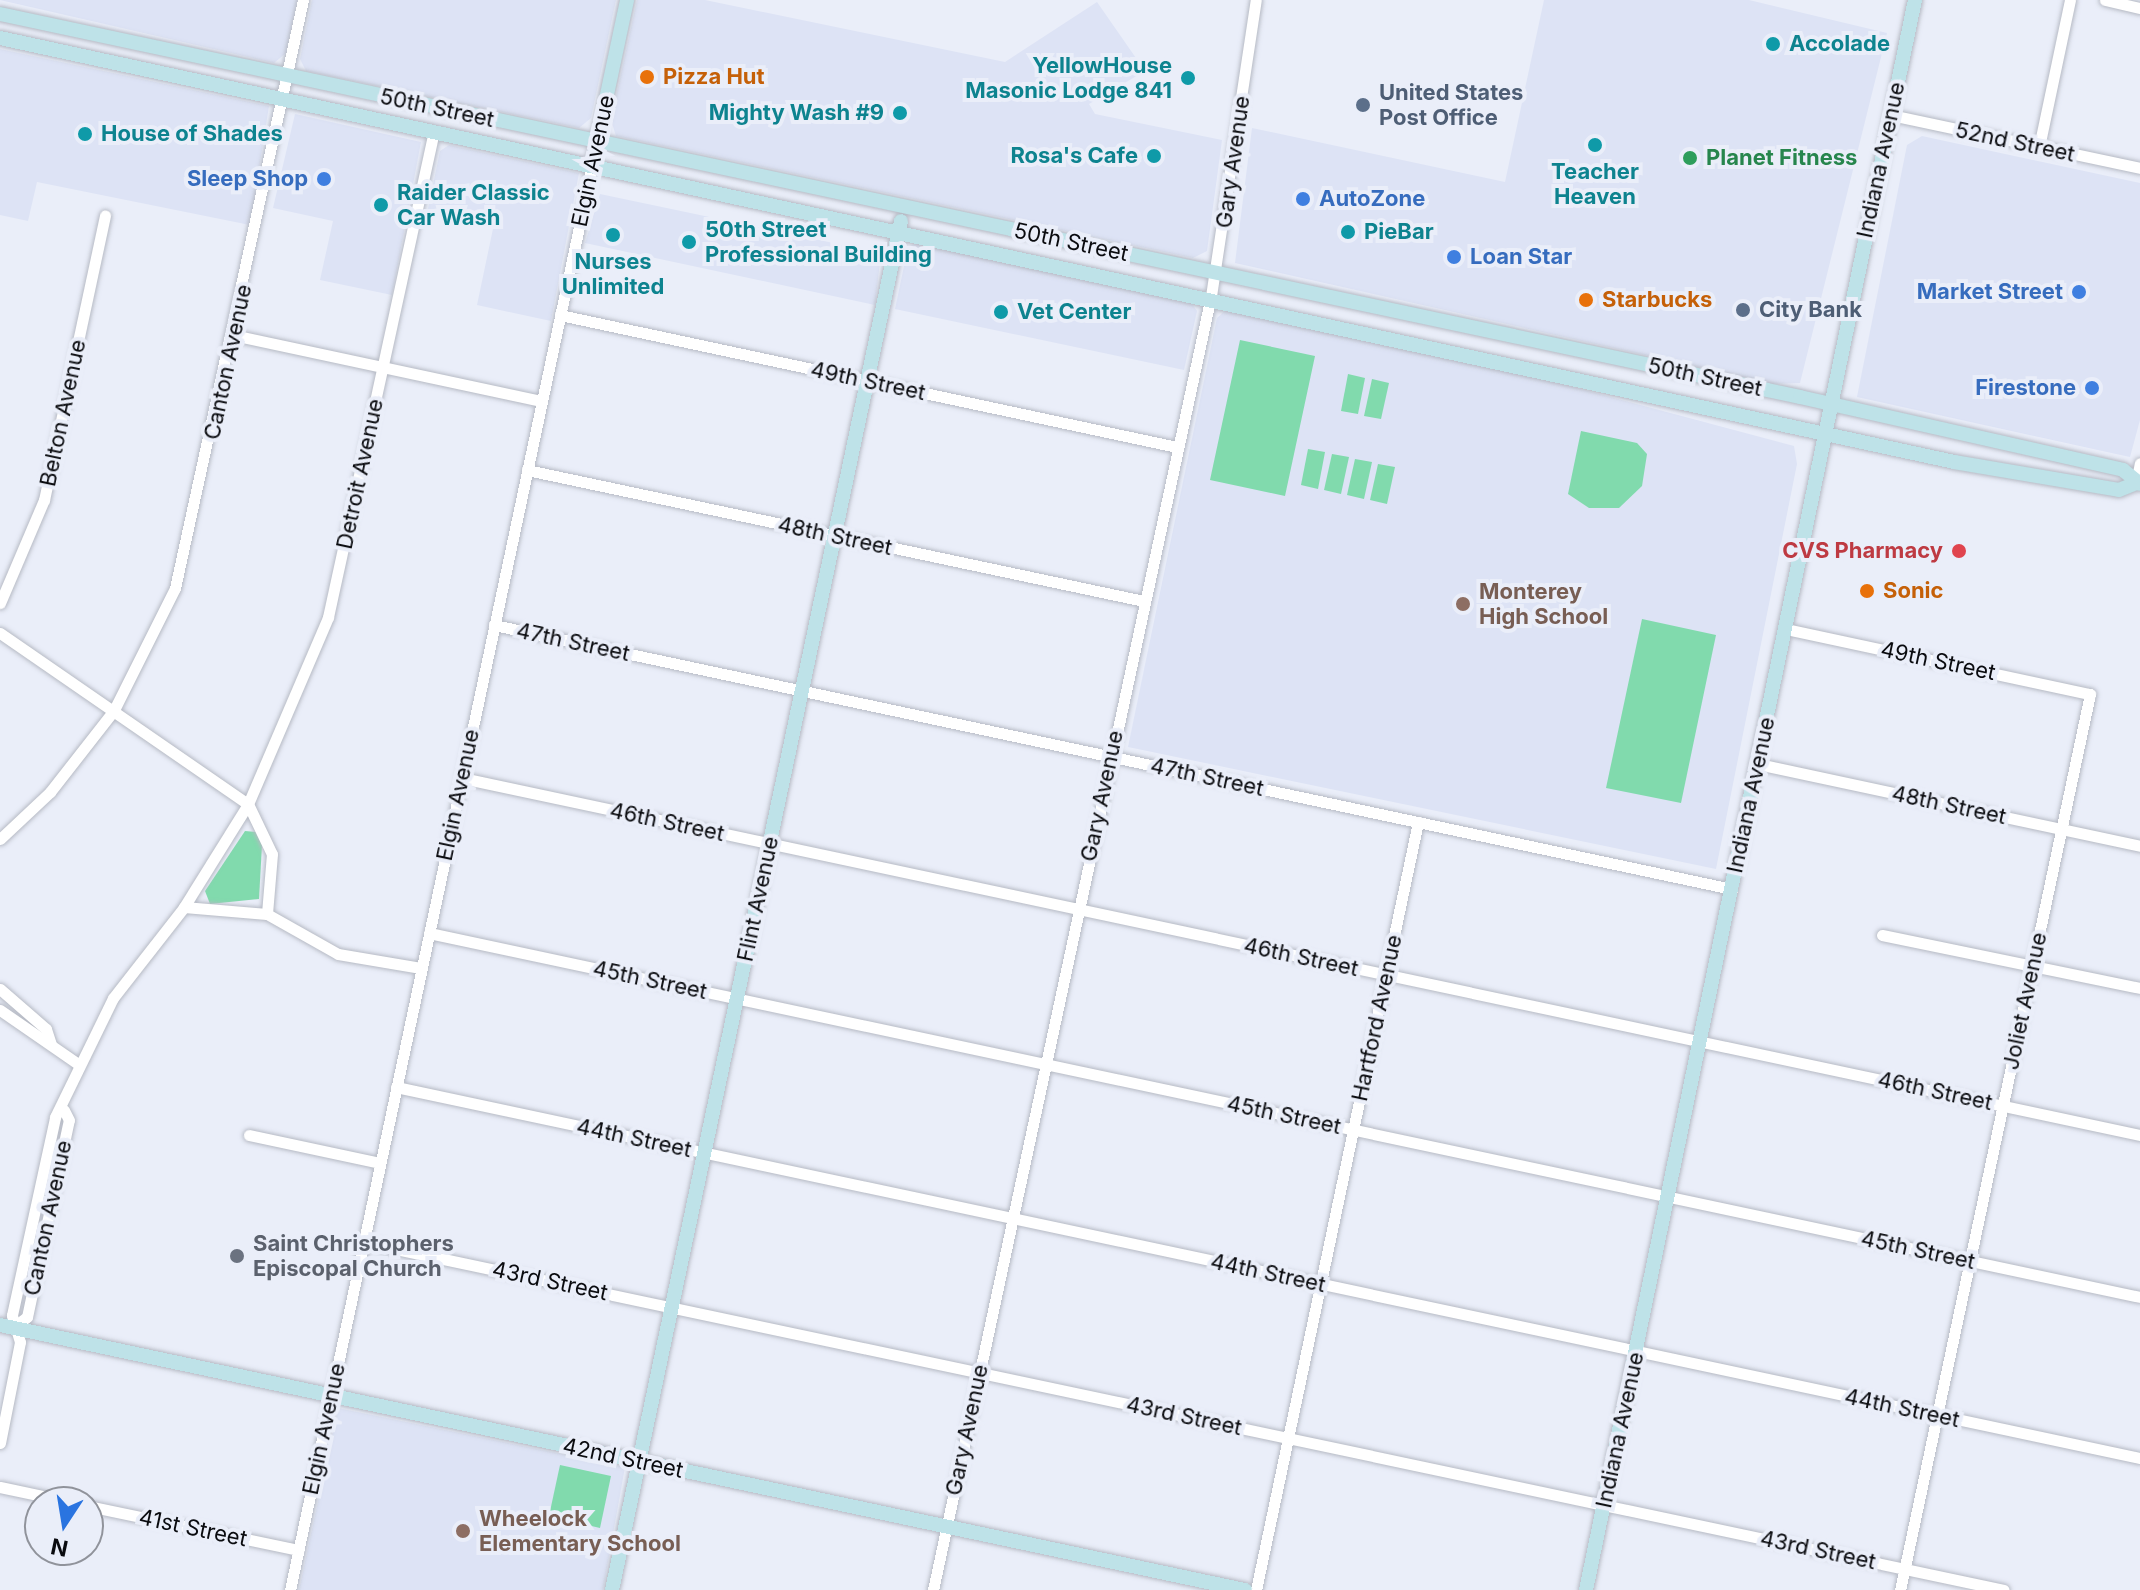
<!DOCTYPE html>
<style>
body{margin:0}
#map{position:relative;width:2140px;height:1590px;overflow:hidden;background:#eaeef9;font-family:Inter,sans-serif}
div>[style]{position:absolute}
.built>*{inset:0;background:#dde3f5}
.green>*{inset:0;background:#81daad}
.roads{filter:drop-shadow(0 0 2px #b6bac4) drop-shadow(0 0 2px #b6bac4)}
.street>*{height:11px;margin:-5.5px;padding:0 5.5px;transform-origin:5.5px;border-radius:5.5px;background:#fff}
.secondary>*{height:14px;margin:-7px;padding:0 7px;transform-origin:7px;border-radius:7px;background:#bee2e8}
.dots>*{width:22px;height:22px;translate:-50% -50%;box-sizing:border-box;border:4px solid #eaeef9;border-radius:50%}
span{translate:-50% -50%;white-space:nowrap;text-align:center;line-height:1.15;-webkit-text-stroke:8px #eaeef9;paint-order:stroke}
.culture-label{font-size:22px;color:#0d838f;font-weight:700}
.left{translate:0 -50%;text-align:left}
.right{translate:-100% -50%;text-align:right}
.food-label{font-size:22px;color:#c56008;font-weight:700}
.service-label{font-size:22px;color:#4e5e75;font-weight:700}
.street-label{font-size:22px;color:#0a0b0f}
.leisure-label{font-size:22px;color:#27864d;font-weight:700}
.shop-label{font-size:22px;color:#366cbe;font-weight:700}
.health-label{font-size:22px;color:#be3a42;font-weight:700}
.education-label{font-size:22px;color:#785e54;font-weight:700}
.worship-label{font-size:22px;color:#5b616d;font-weight:700}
.north{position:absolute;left:24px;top:1486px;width:80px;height:80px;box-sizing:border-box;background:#eaeef9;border:2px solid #90939b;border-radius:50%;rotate:192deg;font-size:22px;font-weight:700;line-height:32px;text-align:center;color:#0a0b0f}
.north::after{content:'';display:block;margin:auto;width:28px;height:36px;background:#2a74e0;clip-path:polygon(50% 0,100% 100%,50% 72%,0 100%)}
</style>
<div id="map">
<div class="built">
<i style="clip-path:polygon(0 0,297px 0,286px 53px,274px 63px)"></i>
<i style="clip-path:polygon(312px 0,616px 0,591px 118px,579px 128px,306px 71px,300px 59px)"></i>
<i style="clip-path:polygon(637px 0,705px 0,1005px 62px,1097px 2px,1145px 71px,1089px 104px,1095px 114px,1222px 140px,1207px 251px,1193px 258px,616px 136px,611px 120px)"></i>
<i style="clip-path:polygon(1544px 0,1749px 0,1887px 33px,1800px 383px,1774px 384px,1235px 263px,1252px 128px,1505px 182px)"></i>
<i style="clip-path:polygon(0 49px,269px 106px,250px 225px,37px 182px,28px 221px,0 215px)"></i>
<i style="clip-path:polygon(295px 114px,421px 142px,392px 295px,320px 280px,333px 221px,273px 208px)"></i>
<i style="clip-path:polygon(1922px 136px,2140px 183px,2140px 420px,2130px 457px,1857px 397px,1907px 145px)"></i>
<i style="clip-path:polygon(449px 145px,579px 173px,551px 321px,477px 305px,494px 224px,428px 209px,440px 151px)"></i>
<i style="clip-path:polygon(600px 194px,881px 253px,875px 305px,585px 243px)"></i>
<i style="clip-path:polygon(916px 243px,1190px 301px,1197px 311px,1184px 370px,895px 309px,908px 247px)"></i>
<i style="clip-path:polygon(1227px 309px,1543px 379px,1794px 446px,1797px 464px,1716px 869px,1128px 747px,1217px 318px)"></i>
<i style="clip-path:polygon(338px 1408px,625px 1467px,603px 1590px,299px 1590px)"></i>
</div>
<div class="green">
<i style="clip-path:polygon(1240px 340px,1315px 356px,1285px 496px,1210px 480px)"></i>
<i style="clip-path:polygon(1348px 374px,1365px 378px,1358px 414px,1341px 411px)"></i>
<i style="clip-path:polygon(1372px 379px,1389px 383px,1381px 419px,1364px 416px)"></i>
<i style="clip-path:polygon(1581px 431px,1637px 443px,1647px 454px,1642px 486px,1619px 508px,1589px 508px,1568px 494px)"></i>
<i style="clip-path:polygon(1308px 449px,1325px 452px,1318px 489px,1301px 485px)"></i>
<i style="clip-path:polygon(1332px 454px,1349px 457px,1341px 494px,1324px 490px)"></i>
<i style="clip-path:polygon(1355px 459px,1372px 462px,1364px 499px,1347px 495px)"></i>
<i style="clip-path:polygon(1378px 464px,1395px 467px,1387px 504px,1370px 500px)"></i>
<i style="clip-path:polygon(1642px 619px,1716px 635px,1681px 803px,1606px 788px)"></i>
<i style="clip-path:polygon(245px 831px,256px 832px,262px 845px,259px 899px,210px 904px,205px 891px)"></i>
<i style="clip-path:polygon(560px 1465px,611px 1476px,600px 1528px,549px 1516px)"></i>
</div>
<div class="roads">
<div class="street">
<i style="left:2105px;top:0;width:36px;rotate:13deg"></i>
<i style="left:1891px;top:115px;width:255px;rotate:12deg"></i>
<i style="left:2039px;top:147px;width:150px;rotate:-78.1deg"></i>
<i style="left:560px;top:315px;width:631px;rotate:12.08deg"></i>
<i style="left:233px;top:335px;width:315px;rotate:12.1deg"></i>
<i style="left:527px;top:470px;width:631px;rotate:11.99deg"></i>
<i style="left:2136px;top:483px;width:20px;rotate:-79deg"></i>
<i style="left:0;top:603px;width:112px;rotate:-66.9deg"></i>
<i style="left:44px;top:500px;width:291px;rotate:-77.9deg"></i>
<i style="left:494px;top:625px;width:1266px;rotate:12.04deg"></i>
<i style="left:1786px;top:629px;width:311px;rotate:12.1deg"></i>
<i style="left:2090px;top:694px;width:916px;rotate:101.97deg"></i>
<i style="left:0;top:633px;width:301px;rotate:34.6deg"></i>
<i style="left:248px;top:804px;width:55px;rotate:64.4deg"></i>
<i style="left:272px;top:854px;width:60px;rotate:94.8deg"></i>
<i style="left:1758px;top:764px;width:391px;rotate:12.1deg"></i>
<i style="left:462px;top:778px;width:1716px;rotate:12.01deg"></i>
<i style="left:0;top:839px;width:69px;rotate:-43.2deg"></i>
<i style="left:50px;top:792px;width:104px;rotate:-52deg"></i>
<i style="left:114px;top:710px;width:136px;rotate:-63.4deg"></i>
<i style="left:175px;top:588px;width:602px;rotate:-77.72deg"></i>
<i style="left:184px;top:907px;width:83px;rotate:4.8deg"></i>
<i style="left:267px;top:914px;width:81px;rotate:29.4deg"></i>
<i style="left:338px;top:954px;width:84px;rotate:9.6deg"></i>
<i style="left:429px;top:933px;width:1749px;rotate:12.01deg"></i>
<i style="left:1882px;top:935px;width:263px;rotate:11.6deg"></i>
<i style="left:0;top:989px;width:61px;rotate:41deg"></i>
<i style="left:46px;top:1029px;width:16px;rotate:72deg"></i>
<i style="left:0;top:1010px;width:95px;rotate:34.7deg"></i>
<i style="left:396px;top:1087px;width:1783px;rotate:12.01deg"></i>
<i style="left:249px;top:1135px;width:134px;rotate:12.1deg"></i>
<i style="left:363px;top:1242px;width:1677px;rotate:11.97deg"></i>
<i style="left:19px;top:1323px;width:10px;rotate:-37deg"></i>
<i style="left:27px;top:1317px;width:201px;rotate:-78deg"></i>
<i style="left:69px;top:1120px;width:11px;rotate:-117deg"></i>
<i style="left:0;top:1443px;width:103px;rotate:-78.8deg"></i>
<i style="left:20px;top:1342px;width:28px;rotate:-107deg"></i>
<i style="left:12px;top:1315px;width:203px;rotate:-77.7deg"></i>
<i style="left:55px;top:1117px;width:132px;rotate:-64deg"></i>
<i style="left:113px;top:998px;width:115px;rotate:-52deg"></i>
<i style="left:184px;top:907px;width:121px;rotate:-58.1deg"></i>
<i style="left:248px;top:804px;width:203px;rotate:-66.8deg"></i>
<i style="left:328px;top:617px;width:497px;rotate:-77.7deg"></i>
<i style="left:0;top:1487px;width:73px;rotate:11.9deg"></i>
<i style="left:88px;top:1506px;width:215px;rotate:11.8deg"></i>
<i style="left:290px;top:1590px;width:1457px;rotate:-78.03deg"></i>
<i style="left:933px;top:1590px;width:1324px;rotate:-77.88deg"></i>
<i style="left:1211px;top:296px;width:299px;rotate:-81.4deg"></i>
<i style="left:1256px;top:1590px;width:785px;rotate:-78.09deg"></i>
</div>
<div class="secondary">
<i style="left:0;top:14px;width:1840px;rotate:12.01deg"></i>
<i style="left:1800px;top:397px;width:331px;rotate:12.7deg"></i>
<i style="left:2123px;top:470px;width:22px;rotate:39deg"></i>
<i style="left:0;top:38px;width:1999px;rotate:12.24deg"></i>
<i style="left:1954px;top:462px;width:167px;rotate:9.6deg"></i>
<i style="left:2119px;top:490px;width:18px;rotate:-22deg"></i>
<i style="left:592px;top:165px;width:169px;rotate:-78deg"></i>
<i style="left:0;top:1325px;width:1273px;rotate:12.02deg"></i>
<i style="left:612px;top:1590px;width:1399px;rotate:-78.08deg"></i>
<i style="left:1586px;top:1590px;width:1624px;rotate:-78.31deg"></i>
</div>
</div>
<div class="dots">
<i style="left:1773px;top:44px;background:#0f9aa8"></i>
<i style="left:647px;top:77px;background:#e8710a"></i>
<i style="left:1188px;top:78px;background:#0f9aa8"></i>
<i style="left:1363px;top:105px;background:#5c6f8a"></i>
<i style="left:900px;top:113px;background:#0f9aa8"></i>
<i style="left:85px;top:134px;background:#0f9aa8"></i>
<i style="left:1595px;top:145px;background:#0f9aa8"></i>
<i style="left:1154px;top:156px;background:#0f9aa8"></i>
<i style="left:1690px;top:158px;background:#2e9e5b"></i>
<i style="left:324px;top:179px;background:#3f7fe0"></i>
<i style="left:1303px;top:199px;background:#3f7fe0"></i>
<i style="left:381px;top:205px;background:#0f9aa8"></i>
<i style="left:1348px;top:232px;background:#0f9aa8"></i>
<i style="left:613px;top:235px;background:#0f9aa8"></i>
<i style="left:689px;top:242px;background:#0f9aa8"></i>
<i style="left:1454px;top:257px;background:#3f7fe0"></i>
<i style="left:2079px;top:292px;background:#3f7fe0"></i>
<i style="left:1586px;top:300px;background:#e8710a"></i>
<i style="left:1743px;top:310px;background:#5c6f8a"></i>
<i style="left:1001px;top:312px;background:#0f9aa8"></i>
<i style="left:2092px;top:388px;background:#3f7fe0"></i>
<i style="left:1959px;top:551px;background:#e0444e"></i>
<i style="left:1867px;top:591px;background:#e8710a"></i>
<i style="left:1463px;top:604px;background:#8d6e63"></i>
<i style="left:237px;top:1256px;background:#6b7280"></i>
<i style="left:463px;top:1531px;background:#8d6e63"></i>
</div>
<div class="culture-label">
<span class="left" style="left:1789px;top:44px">Accolade</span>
<span class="right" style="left:1172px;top:78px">YellowHouse<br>Masonic Lodge 841</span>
<span class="right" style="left:884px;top:113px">Mighty Wash #9</span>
<span class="left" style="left:101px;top:134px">House of Shades</span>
<span class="right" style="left:1138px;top:156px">Rosa's Cafe</span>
<span style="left:1595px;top:184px">Teacher<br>Heaven</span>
<span class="left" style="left:397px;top:205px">Raider Classic<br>Car Wash</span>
<span class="left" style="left:705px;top:242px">50th Street<br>Professional Building</span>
<span class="left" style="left:1364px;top:232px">PieBar</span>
<span style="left:613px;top:274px">Nurses<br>Unlimited</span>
<span class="left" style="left:1017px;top:312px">Vet Center</span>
</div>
<div class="food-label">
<span class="left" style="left:663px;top:77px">Pizza Hut</span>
<span class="left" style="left:1602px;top:300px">Starbucks</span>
<span class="left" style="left:1883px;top:591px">Sonic</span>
</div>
<div class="service-label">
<span class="left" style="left:1379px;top:105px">United States<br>Post Office</span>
<span class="left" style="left:1759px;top:310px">City Bank</span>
</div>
<div class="street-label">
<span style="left:437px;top:108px;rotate:12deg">50th Street</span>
<span style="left:2015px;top:142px;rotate:12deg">52nd Street</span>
<span style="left:1881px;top:160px;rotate:-78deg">Indiana Avenue</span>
<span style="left:593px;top:161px;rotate:-78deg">Elgin Avenue</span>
<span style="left:1233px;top:162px;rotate:-82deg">Gary Avenue</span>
<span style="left:1071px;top:242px;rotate:12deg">50th Street</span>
<span style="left:228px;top:362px;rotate:-78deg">Canton Avenue</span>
<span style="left:1705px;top:377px;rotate:12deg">50th Street</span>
<span style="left:868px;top:381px;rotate:12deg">49th Street</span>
<span style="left:63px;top:413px;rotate:-78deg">Belton Avenue</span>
<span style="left:360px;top:474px;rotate:-78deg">Detroit Avenue</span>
<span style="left:835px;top:536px;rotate:12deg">48th Street</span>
<span style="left:573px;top:642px;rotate:12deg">47th Street</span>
<span style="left:1938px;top:661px;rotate:12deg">49th Street</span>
<span style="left:1207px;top:777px;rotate:12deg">47th Street</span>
<span style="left:458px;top:795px;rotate:-78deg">Elgin Avenue</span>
<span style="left:1751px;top:795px;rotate:-78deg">Indiana Avenue</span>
<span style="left:1102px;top:796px;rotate:-78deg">Gary Avenue</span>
<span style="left:1949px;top:805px;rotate:12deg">48th Street</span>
<span style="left:667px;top:822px;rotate:12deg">46th Street</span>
<span style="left:758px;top:899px;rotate:-78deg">Flint Avenue</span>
<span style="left:1301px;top:957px;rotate:12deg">46th Street</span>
<span style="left:650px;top:980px;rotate:12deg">45th Street</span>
<span style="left:2025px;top:1001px;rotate:-78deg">Joliet Avenue</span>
<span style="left:1377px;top:1018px;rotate:-78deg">Hartford Avenue</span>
<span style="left:1935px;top:1091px;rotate:12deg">46th Street</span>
<span style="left:1284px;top:1115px;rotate:12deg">45th Street</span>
<span style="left:634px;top:1138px;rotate:12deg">44th Street</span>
<span style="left:48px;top:1218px;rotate:-78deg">Canton Avenue</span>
<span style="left:1918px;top:1250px;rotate:12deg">45th Street</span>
<span style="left:1268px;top:1273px;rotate:12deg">44th Street</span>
<span style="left:550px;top:1281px;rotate:12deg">43rd Street</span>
<span style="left:1902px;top:1408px;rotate:12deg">44th Street</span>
<span style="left:1184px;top:1416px;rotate:12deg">43rd Street</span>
<span style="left:324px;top:1429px;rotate:-78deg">Elgin Avenue</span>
<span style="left:967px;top:1430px;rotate:-78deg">Gary Avenue</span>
<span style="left:1620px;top:1430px;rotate:-78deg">Indiana Avenue</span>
<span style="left:623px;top:1458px;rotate:12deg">42nd Street</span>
<span style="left:193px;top:1528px;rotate:12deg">41st Street</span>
<span style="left:1818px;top:1550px;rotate:12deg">43rd Street</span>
</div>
<div class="leisure-label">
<span class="left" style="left:1706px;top:158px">Planet Fitness</span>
</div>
<div class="shop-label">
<span class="right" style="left:308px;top:179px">Sleep Shop</span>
<span class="left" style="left:1319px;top:199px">AutoZone</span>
<span class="left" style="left:1470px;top:257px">Loan Star</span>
<span class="right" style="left:2063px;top:292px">Market Street</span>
<span class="right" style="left:2076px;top:388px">Firestone</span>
</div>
<div class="health-label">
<span class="right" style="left:1943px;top:551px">CVS Pharmacy</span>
</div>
<div class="education-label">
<span class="left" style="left:1479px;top:604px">Monterey<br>High School</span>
<span class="left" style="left:479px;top:1531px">Wheelock<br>Elementary School</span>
</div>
<div class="worship-label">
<span class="left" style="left:253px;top:1256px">Saint Christophers<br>Episcopal Church</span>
</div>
<div class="north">N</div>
</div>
